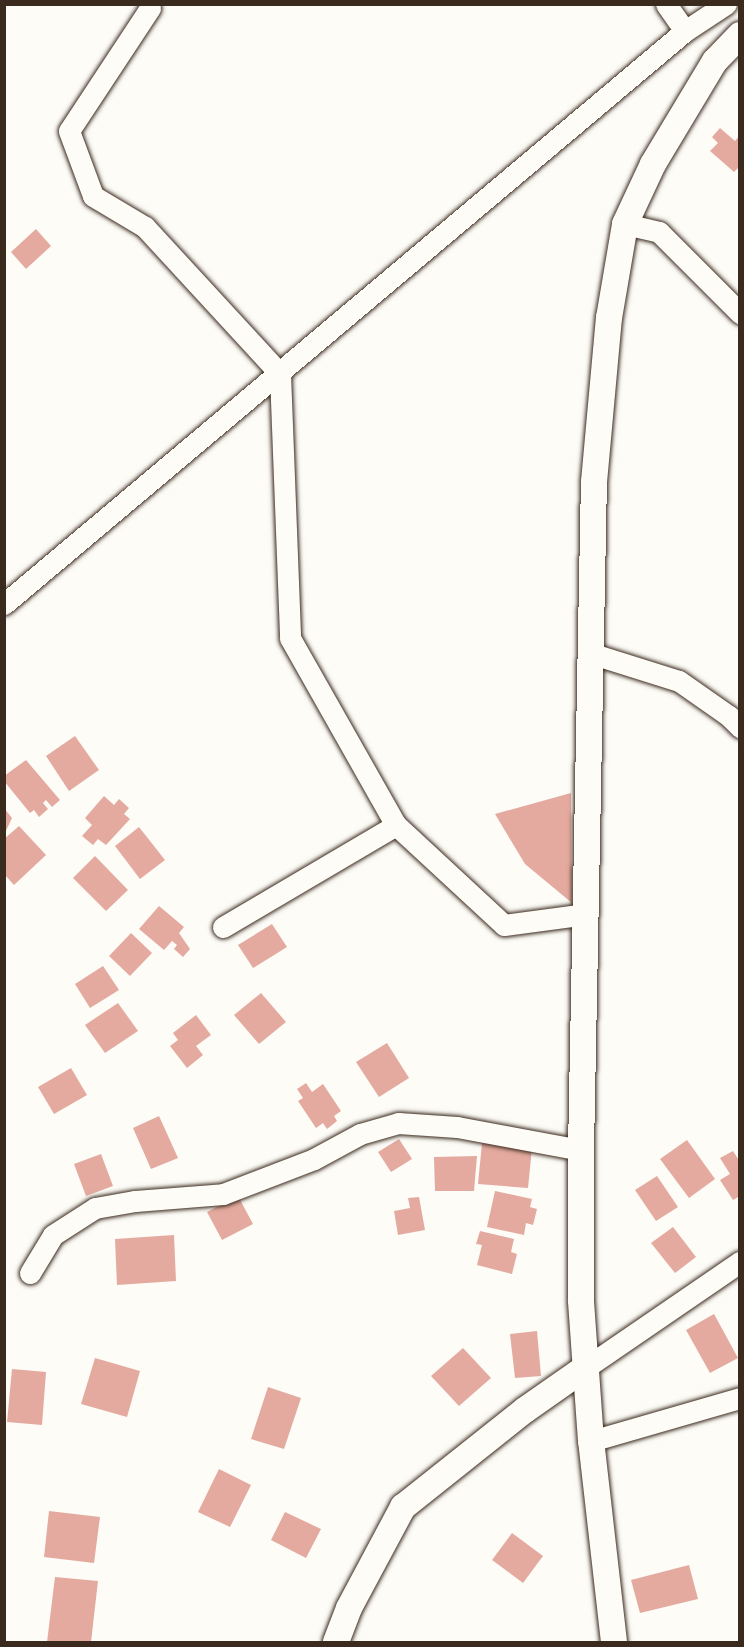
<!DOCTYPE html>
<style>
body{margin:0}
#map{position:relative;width:744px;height:1647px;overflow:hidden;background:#fdfcf7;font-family:Mali,sans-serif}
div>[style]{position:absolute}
.building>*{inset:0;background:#e4aa9f}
.roads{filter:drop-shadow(0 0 2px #3b2a1e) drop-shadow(0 0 2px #3b2a1e)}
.minor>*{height:21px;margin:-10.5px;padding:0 10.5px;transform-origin:10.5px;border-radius:10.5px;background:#fdfcf7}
.tertiary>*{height:26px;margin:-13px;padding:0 13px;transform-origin:13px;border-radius:13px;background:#fdfcf7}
span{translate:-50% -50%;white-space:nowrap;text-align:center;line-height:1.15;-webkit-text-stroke:4.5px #fdfcf7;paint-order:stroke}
.frame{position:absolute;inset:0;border:6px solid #3b2a1e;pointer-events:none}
</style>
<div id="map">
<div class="building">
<i style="clip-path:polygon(720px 128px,735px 141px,740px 135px,740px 166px,734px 172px,710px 151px,718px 143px,712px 137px)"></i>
<i style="clip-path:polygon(36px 229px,51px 246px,26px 269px,11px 252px)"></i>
<i style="clip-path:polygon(75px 736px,99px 770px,69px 791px,46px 756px)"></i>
<i style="clip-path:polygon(26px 760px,60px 800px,52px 807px,46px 800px,43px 803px,48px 809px,39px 817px,34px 810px,30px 813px,4px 781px,4px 776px)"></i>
<i style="clip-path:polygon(571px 793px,572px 903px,525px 864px,495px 814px)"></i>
<i style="clip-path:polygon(104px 796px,114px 805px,119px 799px,129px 808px,124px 814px,130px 819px,106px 845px,98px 839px,93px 845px,82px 836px,92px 825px,85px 818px)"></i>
<i style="clip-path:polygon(4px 808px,12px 818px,4px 835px)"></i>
<i style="clip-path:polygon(19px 826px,46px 855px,14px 885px,4px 874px,4px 839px)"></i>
<i style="clip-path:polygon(139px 827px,165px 860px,140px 879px,115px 846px)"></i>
<i style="clip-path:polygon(95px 856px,128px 890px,106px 911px,73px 878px)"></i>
<i style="clip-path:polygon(159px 906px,184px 927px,179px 933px,190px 949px,183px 957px,174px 949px,177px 945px,172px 941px,164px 950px,139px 929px)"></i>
<i style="clip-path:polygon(272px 924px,287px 947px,253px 968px,238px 945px)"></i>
<i style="clip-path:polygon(131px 933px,152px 953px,130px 976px,109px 956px)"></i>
<i style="clip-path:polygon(103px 966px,119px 990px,90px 1008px,75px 984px)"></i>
<i style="clip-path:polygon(261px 993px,286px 1022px,259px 1044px,234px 1015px)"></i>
<i style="clip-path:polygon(118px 1003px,138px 1031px,105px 1053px,85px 1025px)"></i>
<i style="clip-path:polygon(196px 1015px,211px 1035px,196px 1046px,203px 1055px,187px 1068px,170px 1046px,178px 1040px,173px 1033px)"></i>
<i style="clip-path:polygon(387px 1043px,409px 1078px,379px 1097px,356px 1062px)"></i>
<i style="clip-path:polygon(71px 1068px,87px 1095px,54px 1114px,38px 1087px)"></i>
<i style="clip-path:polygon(306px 1083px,312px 1092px,323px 1084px,341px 1111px,334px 1116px,337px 1121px,327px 1129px,323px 1123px,316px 1128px,298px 1101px,303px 1098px,297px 1089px)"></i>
<i style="clip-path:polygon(159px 1116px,178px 1158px,151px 1169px,133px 1128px)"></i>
<i style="clip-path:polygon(399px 1139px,412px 1159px,391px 1172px,378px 1152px)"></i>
<i style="clip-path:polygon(687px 1140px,715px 1179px,689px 1198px,660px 1159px)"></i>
<i style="clip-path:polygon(482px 1143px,532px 1148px,528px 1188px,478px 1184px)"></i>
<i style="clip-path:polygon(733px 1151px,740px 1162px,740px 1196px,733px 1200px,720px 1180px,730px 1174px,720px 1158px)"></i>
<i style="clip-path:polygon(101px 1154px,113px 1186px,86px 1196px,74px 1164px)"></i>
<i style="clip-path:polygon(477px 1156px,474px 1191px,435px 1191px,434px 1157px)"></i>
<i style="clip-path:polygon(657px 1176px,678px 1207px,656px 1221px,635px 1190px)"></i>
<i style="clip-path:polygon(495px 1191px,532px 1199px,530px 1207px,537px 1209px,533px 1225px,526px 1223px,524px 1235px,487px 1227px)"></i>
<i style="clip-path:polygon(238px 1196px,253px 1224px,222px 1240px,207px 1212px)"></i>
<i style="clip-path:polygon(419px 1197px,425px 1230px,398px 1235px,394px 1211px,410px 1208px,408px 1198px)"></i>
<i style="clip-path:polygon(673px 1227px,696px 1257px,675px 1273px,651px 1243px)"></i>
<i style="clip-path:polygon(480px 1231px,514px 1239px,511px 1252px,517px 1254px,512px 1274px,477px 1265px,482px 1245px,476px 1244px)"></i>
<i style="clip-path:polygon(174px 1235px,176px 1281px,117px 1285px,115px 1239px)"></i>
<i style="clip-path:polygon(714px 1314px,738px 1358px,710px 1373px,686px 1330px)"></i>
<i style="clip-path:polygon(537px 1331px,541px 1376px,515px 1378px,510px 1334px)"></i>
<i style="clip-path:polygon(463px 1348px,491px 1378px,459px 1406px,431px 1376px)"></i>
<i style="clip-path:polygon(95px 1358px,140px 1371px,127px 1417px,81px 1404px)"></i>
<i style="clip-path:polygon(12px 1369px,46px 1372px,42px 1425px,7px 1422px)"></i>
<i style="clip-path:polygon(268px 1387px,301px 1398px,284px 1449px,251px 1439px)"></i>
<i style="clip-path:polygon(219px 1469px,251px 1485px,230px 1527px,198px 1512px)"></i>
<i style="clip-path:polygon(49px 1511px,100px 1517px,94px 1563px,44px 1557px)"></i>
<i style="clip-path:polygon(285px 1512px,321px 1529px,306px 1558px,271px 1540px)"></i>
<i style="clip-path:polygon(512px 1533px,543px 1556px,523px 1583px,492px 1560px)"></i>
<i style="clip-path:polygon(689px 1565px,698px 1599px,640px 1613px,631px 1580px)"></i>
<i style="clip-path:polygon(55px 1577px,98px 1581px,91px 1642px,47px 1642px)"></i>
</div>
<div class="roads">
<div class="minor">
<i style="left:666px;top:4px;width:33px;rotate:55deg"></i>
<i style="left:150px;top:8px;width:147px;rotate:123.4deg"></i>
<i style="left:69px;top:131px;width:69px;rotate:69.7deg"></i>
<i style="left:93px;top:196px;width:61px;rotate:30.8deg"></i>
<i style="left:145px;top:227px;width:200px;rotate:47.4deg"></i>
<i style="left:280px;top:374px;width:264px;rotate:87.8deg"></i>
<i style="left:290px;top:638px;width:215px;rotate:60.5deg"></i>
<i style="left:396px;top:825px;width:147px;rotate:42.8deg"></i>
<i style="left:504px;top:925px;width:83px;rotate:-7.6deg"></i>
<i style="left:625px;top:224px;width:35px;rotate:13deg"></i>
<i style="left:659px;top:232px;width:115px;rotate:45deg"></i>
<i style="left:4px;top:604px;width:890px;rotate:-40.08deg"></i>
<i style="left:685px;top:31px;width:49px;rotate:-33.4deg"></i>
<i style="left:593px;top:654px;width:90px;rotate:17.4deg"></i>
<i style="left:679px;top:681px;width:61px;rotate:35deg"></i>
<i style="left:729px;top:716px;width:16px;rotate:45deg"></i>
<i style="left:223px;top:927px;width:201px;rotate:-30.5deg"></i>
<i style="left:30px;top:1273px;width:44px;rotate:-58.8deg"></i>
<i style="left:53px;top:1235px;width:50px;rotate:-32.7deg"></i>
<i style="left:95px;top:1208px;width:41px;rotate:-9.9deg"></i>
<i style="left:135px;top:1201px;width:88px;rotate:-4.5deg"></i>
<i style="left:223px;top:1194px;width:97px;rotate:-21deg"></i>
<i style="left:314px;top:1159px;width:52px;rotate:-28.5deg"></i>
<i style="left:360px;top:1134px;width:40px;rotate:-16deg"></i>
<i style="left:398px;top:1123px;width:59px;rotate:3.9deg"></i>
<i style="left:457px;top:1127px;width:126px;rotate:10.5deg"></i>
<i style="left:585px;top:1368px;width:188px;rotate:-34.4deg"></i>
<i style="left:591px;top:1441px;width:155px;rotate:-16.1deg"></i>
</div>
<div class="tertiary">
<i style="left:336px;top:1642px;width:36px;rotate:-69deg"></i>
<i style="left:349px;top:1608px;width:115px;rotate:-61.9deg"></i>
<i style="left:403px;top:1507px;width:156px;rotate:-38.5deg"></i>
<i style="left:525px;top:1410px;width:73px;rotate:-35deg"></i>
<i style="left:614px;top:1642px;width:202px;rotate:-96.5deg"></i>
<i style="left:591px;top:1441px;width:141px;rotate:-94.1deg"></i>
<i style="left:581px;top:1300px;width:150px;rotate:-90deg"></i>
<i style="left:581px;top:1150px;width:668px;rotate:-88.89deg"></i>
<i style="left:594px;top:482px;width:165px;rotate:-84.8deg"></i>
<i style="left:609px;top:318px;width:95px;rotate:-80.3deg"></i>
<i style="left:625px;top:224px;width:66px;rotate:-65deg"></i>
<i style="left:653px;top:164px;width:120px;rotate:-59deg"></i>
<i style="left:715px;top:61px;width:36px;rotate:-46deg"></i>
</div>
</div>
<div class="frame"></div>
</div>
